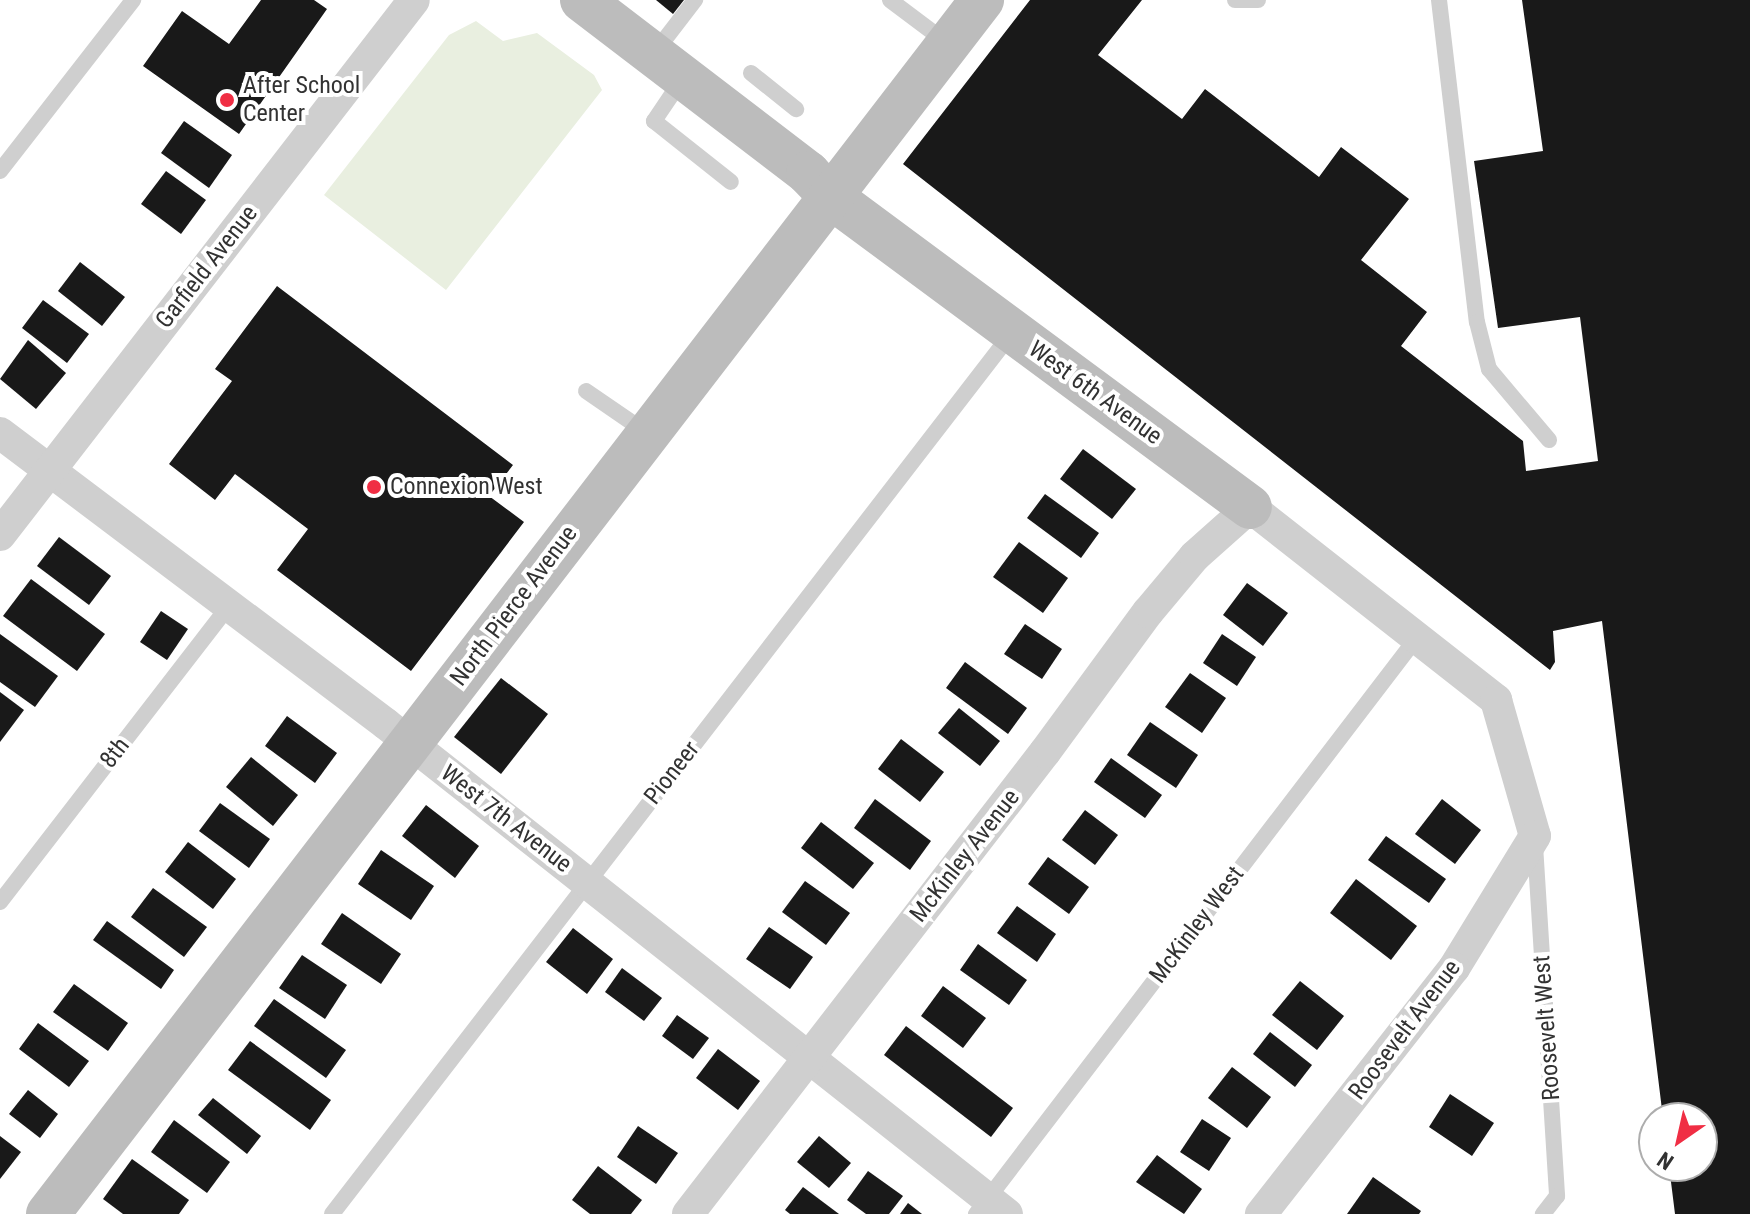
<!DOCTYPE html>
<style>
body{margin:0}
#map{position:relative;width:1750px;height:1214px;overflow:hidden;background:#fff;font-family:"Roboto Condensed",sans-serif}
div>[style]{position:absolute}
.green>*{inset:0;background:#e9efe0}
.building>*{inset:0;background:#191919}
.lane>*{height:16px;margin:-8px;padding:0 8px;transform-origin:8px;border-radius:8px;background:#cfcfcf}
.street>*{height:32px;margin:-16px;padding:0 16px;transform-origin:16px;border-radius:16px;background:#cfcfcf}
.secondary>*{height:44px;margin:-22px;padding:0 22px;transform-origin:22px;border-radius:22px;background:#bcbcbc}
.dots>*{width:22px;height:22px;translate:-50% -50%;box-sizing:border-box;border:4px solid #fff;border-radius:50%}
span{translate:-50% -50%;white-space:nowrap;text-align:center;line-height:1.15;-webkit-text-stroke:8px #fff;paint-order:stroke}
.poi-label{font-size:24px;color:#323232}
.left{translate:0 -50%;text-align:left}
.street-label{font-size:24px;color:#323232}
.north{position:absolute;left:1638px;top:1102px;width:80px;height:80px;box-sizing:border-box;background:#fff;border:2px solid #adadad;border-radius:50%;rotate:214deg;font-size:22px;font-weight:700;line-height:32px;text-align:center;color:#323232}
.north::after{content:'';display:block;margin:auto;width:28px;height:36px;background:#f02e44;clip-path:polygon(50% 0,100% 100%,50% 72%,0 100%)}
</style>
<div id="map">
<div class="green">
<i style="clip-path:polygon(476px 21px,503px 41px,537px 33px,594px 75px,602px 90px,446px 290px,324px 195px,449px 35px)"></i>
</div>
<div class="building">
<i style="clip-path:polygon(261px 0,314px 0,327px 9px,239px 134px,143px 66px,182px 11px,229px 44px)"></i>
<i style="clip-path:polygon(656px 0,684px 0,673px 14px)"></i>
<i style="clip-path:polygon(1030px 0,1142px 0,1098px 55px,1182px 119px,1205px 89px,1319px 177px,1341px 147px,1409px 199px,1361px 260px,1427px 312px,1401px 346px,1523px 441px,1526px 471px,1598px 461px,1580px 317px,1498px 328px,1474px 161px,1543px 151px,1522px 0,1750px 0,1750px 1214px,1675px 1214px,1669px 1166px,1702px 1166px,1702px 1118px,1663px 1118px,1602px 621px,1553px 631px,1555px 662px,1550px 670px,903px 164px)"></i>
<i style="clip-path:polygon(184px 121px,232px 155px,209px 188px,161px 153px)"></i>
<i style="clip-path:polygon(166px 171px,206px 200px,181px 234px,141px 204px)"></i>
<i style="clip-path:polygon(80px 262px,125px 297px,102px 326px,58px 291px)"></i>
<i style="clip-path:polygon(277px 286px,513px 465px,489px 496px,524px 522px,411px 671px,277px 570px,308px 529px,235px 474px,215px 500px,169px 464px,232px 381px,215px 369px)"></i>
<i style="clip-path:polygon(43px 300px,89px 334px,67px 363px,22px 328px)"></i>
<i style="clip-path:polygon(28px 340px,66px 373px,36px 409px,0 379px)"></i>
<i style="clip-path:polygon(1083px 449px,1136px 489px,1112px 519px,1060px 479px)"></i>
<i style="clip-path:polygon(1045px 494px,1099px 533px,1081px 558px,1027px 518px)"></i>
<i style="clip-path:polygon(59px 537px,111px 576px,89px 605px,37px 566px)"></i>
<i style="clip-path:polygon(1019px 542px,1068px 578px,1043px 613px,993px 577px)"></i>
<i style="clip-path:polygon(31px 579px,105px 634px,77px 671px,3px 616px)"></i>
<i style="clip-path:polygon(1247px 583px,1288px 613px,1263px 646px,1223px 615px)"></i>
<i style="clip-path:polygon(161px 611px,188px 629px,167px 660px,140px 642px)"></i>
<i style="clip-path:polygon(1025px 624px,1062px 649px,1042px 679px,1004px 654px)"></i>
<i style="clip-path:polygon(0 634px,58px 676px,35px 707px,0 682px)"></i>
<i style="clip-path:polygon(1222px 634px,1256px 657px,1237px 686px,1203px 663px)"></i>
<i style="clip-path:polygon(965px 662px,1027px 708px,1008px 734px,946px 688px)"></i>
<i style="clip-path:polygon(1190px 673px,1226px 698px,1202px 733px,1165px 707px)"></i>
<i style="clip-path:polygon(501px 678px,548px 714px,501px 774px,454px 737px)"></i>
<i style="clip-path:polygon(0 692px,24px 710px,0 742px)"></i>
<i style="clip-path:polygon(959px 708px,1000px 741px,980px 766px,938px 733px)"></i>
<i style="clip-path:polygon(287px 716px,337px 753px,315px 783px,265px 746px)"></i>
<i style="clip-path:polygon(1150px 722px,1198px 755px,1176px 788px,1127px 755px)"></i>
<i style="clip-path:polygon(901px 739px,944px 772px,920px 802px,878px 769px)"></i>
<i style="clip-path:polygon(251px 757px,298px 795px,273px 826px,226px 787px)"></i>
<i style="clip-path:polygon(1111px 758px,1162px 795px,1145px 818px,1094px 782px)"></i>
<i style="clip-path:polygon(875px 799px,931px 841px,910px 870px,854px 828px)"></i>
<i style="clip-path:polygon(1442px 799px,1481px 830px,1455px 864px,1415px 834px)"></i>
<i style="clip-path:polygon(220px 803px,270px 839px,249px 868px,199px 831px)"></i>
<i style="clip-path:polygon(426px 805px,479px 846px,455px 878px,402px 836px)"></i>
<i style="clip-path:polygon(1085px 810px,1118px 835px,1095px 865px,1062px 840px)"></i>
<i style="clip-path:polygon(821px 822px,874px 863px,853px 889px,801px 848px)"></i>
<i style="clip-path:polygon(1386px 836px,1446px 879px,1429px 903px,1368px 860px)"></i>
<i style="clip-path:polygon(188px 842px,236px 879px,213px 909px,165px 872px)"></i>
<i style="clip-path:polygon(381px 850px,434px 886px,411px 920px,358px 884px)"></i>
<i style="clip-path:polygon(1048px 857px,1089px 887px,1069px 914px,1028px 884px)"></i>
<i style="clip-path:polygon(1356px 879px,1417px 926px,1391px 960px,1330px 913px)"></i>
<i style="clip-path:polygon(805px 881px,850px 913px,826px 945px,782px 912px)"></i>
<i style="clip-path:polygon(153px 888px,207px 927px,184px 957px,131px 917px)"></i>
<i style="clip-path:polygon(1017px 906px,1056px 934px,1037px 962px,997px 933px)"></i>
<i style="clip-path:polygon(342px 913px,401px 954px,381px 984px,321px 944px)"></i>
<i style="clip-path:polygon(107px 921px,174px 970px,161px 989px,93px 940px)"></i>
<i style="clip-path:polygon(769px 927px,813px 957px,790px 989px,746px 959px)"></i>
<i style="clip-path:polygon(573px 928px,613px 959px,587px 994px,546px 962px)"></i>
<i style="clip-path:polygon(978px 944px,1027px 980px,1009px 1005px,960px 970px)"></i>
<i style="clip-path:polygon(302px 955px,347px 985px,325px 1019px,279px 988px)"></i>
<i style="clip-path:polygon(622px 968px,662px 998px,644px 1021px,605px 992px)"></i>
<i style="clip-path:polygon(1300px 981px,1344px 1016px,1317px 1050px,1272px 1015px)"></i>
<i style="clip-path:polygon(74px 984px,128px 1023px,108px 1051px,53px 1012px)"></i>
<i style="clip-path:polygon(943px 986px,986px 1018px,963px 1048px,921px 1016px)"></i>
<i style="clip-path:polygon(274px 999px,346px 1050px,326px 1078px,254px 1026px)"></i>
<i style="clip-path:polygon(677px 1015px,709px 1038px,693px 1059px,662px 1036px)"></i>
<i style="clip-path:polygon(38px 1023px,89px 1061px,69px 1087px,19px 1049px)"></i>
<i style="clip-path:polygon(906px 1026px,1013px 1108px,991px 1137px,884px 1055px)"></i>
<i style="clip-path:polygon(1270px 1032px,1312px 1065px,1295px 1087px,1253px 1054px)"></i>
<i style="clip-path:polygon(250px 1041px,331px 1100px,310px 1130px,228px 1070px)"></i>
<i style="clip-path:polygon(718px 1049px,760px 1081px,738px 1110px,696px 1078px)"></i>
<i style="clip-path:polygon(1232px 1067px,1271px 1097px,1247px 1128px,1208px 1098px)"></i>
<i style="clip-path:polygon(28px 1090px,58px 1114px,40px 1138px,9px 1114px)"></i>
<i style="clip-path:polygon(1450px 1094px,1494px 1123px,1472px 1156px,1429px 1127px)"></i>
<i style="clip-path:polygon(213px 1098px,261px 1136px,247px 1154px,198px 1115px)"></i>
<i style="clip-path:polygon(1202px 1119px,1231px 1138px,1209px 1171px,1180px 1152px)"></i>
<i style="clip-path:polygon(174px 1120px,230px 1162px,207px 1193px,151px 1152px)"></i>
<i style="clip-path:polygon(638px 1126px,678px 1153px,656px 1184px,617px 1157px)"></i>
<i style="clip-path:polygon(0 1136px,21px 1152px,0 1179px)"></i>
<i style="clip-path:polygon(819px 1136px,851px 1163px,829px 1188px,797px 1162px)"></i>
<i style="clip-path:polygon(1157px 1155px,1202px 1189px,1184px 1214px,1136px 1182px)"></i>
<i style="clip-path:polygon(132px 1159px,189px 1200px,179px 1214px,123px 1214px,103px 1199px)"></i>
<i style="clip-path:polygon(598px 1166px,642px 1200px,631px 1214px,590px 1214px,572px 1200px)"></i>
<i style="clip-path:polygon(868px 1171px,903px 1196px,889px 1214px,866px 1214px,847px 1200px)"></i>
<i style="clip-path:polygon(1373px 1177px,1421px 1211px,1419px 1214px,1347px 1214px)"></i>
<i style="clip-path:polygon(803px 1187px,839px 1214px,790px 1214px,785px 1210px)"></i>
<i style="clip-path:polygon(908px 1203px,922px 1214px,900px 1214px)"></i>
</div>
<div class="lane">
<i style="left:890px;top:0;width:71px;rotate:37deg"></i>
<i style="left:1235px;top:0;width:23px"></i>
<i style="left:1439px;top:0;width:324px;rotate:83.3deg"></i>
<i style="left:1477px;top:322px;width:49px;rotate:75.7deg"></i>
<i style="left:1489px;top:369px;width:93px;rotate:49.8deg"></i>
<i style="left:655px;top:52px;width:66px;rotate:-52.4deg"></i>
<i style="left:751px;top:73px;width:58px;rotate:38.7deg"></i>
<i style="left:683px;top:78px;width:52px;rotate:124deg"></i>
<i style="left:654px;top:121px;width:98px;rotate:38.4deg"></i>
<i style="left:0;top:171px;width:217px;rotate:-52.1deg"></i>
<i style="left:586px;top:391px;width:74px;rotate:34.5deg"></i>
<i style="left:1535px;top:845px;width:352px;rotate:86.4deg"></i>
<i style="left:1557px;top:1196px;width:23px;rotate:128deg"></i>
<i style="left:0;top:902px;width:376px;rotate:-52.3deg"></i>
<i style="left:332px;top:1214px;width:1112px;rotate:-52.35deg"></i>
<i style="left:976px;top:1214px;width:728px;rotate:-52.59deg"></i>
</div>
<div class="street">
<i style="left:0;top:433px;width:483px;rotate:37deg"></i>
<i style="left:386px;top:724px;width:791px;rotate:38.28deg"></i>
<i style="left:0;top:535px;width:676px;rotate:-52.27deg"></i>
<i style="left:688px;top:1214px;width:584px;rotate:-52.31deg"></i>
<i style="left:1045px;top:752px;width:174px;rotate:-53.7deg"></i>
<i style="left:1148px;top:612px;width:73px;rotate:-50deg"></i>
<i style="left:1195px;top:556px;width:74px;rotate:-41.7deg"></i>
<i style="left:1250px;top:507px;width:313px;rotate:38.1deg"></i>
<i style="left:1496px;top:700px;width:141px;rotate:74deg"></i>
<i style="left:1535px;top:836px;width:155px;rotate:121.5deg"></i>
<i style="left:1454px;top:968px;width:313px;rotate:128.1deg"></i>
</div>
<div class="secondary">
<i style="left:582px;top:0;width:285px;rotate:37.4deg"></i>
<i style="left:808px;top:173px;width:33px;rotate:46deg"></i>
<i style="left:831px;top:197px;width:521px;rotate:36.5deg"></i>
<i style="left:48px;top:1214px;width:1532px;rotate:-52.43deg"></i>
</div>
<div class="dots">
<i style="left:227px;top:100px;background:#f02e44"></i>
<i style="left:374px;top:487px;background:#f02e44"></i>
</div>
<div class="poi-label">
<span class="left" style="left:243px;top:100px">After School<br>Center</span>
<span class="left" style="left:390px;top:487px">Connexion West</span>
</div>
<div class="street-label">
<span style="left:207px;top:267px;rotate:-52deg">Garfield Avenue</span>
<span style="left:1095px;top:393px;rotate:36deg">West 6th Avenue</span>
<span style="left:514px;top:606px;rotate:-53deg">North Pierce Avenue</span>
<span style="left:115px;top:753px;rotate:-52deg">8th</span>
<span style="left:672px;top:773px;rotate:-52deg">Pioneer</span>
<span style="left:506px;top:819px;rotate:38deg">West 7th Avenue</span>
<span style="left:965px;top:856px;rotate:-52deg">McKinley Avenue</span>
<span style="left:1197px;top:925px;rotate:-53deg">McKinley West</span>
<span style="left:1547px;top:1028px;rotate:-94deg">Roosevelt West</span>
<span style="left:1405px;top:1030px;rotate:-53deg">Roosevelt Avenue</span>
</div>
<div class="north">N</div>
</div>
